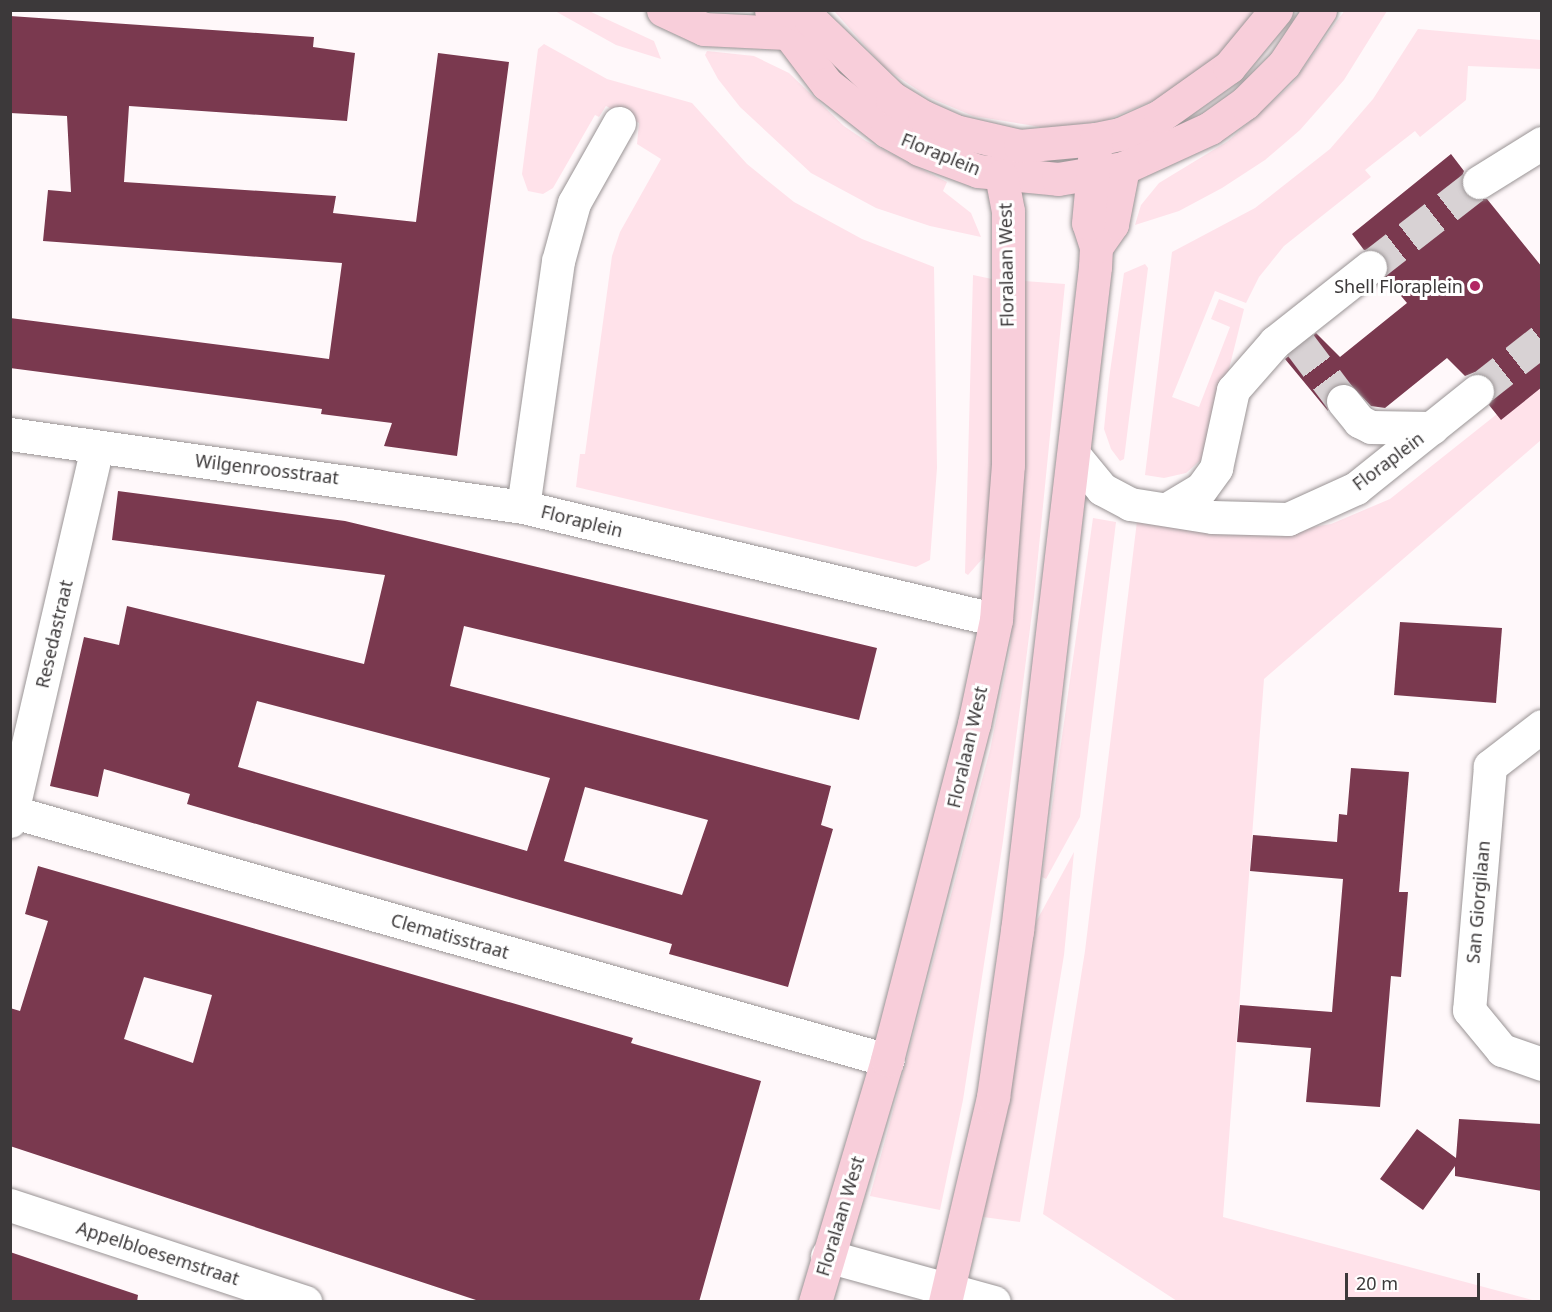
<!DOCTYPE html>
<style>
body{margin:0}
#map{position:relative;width:1552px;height:1312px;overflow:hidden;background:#fff8fa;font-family:"Noto Sans",sans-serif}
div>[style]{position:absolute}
.green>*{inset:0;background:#ffe2ea}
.building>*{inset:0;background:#7a394f}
.minor-tunnel>*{height:33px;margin-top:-16.5px;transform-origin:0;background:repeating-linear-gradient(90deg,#d8d2d4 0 33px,transparent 0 49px)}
.roads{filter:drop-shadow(0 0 2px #9a9495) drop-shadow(0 0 2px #9a9495)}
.minor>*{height:33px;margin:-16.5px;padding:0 16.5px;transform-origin:16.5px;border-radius:16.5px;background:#fff}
.major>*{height:33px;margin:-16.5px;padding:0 16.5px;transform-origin:16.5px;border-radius:16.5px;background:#f8ceda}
.dots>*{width:16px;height:16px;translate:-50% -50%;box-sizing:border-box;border:3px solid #fff;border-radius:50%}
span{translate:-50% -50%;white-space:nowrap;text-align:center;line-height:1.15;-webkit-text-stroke:6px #fff;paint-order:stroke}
.street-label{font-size:18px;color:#3c393a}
.poi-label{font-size:18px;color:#3c393a}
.right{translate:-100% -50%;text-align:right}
.frame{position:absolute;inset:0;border:12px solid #3c393a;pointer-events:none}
.scale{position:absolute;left:1345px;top:1273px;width:135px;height:27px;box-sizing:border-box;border:3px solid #3c393a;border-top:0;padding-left:8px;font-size:18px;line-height:21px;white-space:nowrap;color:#3c393a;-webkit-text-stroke:4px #fff;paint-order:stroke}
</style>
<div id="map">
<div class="green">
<i style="clip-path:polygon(1345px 10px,1387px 11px,1344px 80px,1300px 130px,1265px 160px,1222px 188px,1179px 211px,1135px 225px,1141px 205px,1159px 183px,1228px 141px,1292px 84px)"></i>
<i style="clip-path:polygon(555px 11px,589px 11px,654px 41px,661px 59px,616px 45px)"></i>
<i style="clip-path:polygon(834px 11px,1261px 11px,1218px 58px,1169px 94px,1104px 121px,1047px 128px,973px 116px,928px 97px,885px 68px)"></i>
<i style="clip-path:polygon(1418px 29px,1541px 40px,1541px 69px,1468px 66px,1466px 100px,1420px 137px,1415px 131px,1365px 170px,1371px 177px,1284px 246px,1259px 277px,1246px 303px,1215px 291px,1172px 397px,1199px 407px,1230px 327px,1211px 319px,1219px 299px,1244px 309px,1211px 441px,1202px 459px,1186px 473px,1164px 478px,1145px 475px,1172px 252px,1255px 208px,1330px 149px,1373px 99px)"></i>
<i style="clip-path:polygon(544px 44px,607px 79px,692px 103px,747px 164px,794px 202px,862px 239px,934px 267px,937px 468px,930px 560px,916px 567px,576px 487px,580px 454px,585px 454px,612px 256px,620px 232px,661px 159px,637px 144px,639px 123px,606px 106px,599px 117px,595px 115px,553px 188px,543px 194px,528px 191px,522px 174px,538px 49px)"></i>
<i style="clip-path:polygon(707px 51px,754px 56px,789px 73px,844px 126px,866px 141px,947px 182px,943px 191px,971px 213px,981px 237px,930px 226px,876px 208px,811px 173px,740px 107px,718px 79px,705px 55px)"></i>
<i style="clip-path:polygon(1145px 264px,1148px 268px,1124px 459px,1120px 461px,1111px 449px,1104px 429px,1109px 379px,1124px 273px)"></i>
<i style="clip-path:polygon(973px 275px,992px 279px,993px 446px,988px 545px,983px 558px,968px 575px,965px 573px)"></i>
<i style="clip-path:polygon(1024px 281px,1065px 284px,1034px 597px,1003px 841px,963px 1100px,940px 1210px,870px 1196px,990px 750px,1010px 650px,1023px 473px)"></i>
<i style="clip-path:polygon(1541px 379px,1541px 440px,1264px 679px,1223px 1217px,1536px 1301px,1177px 1301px,1043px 1214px,1085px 951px,1137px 521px,1266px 535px,1331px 524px,1390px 499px)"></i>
<i style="clip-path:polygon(1093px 518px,1116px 522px,1080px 817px,1046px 879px,1042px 877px)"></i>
<i style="clip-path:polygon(1074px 852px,1064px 955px,1020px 1222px,983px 1217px,1036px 922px)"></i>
</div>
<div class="building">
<i style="clip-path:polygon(10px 16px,314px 37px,313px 47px,355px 53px,347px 121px,129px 106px,124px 182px,336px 196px,333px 213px,416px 222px,438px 53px,509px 62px,457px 456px,384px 446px,392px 423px,321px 414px,322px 409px,10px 368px,10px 318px,329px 359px,342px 263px,43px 241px,48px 190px,71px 192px,67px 116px,10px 113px)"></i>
<i style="clip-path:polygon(1451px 154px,1464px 171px,1460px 182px,1463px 192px,1471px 199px,1487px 199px,1542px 267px,1542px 387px,1501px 420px,1489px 405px,1496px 389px,1491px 379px,1475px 372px,1465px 376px,1447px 358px,1385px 408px,1371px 406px,1350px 384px,1332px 386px,1325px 395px,1328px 411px,1285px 359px,1316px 333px,1340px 357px,1407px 303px,1385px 277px,1389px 265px,1384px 255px,1376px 249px,1364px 250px,1352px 234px)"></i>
<i style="clip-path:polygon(evenodd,118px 491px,345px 521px,877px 648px,859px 720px,464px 626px,450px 686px,831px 786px,821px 825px,833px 829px,788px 987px,669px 954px,672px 944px,187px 804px,190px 794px,104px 769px,98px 797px,50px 786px,84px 637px,119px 645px,127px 606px,364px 664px,385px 575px,112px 540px,118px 491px,257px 701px,550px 778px,527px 851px,238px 767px,257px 701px,118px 491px,585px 787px,708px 820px,682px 895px,564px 861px,585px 787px)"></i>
<i style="clip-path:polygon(1400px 622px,1502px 628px,1496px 703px,1394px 695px)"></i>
<i style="clip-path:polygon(1351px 768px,1409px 772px,1399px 892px,1408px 892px,1401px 977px,1391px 976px,1380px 1107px,1306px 1102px,1311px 1048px,1237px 1042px,1240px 1005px,1332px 1012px,1343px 879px,1250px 871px,1253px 835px,1337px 842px,1339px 814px,1347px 815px)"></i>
<i style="clip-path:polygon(evenodd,38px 866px,633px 1038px,631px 1043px,761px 1081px,699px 1302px,482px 1302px,10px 1146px,10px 1008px,20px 1011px,48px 921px,25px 914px,38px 866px,144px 977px,212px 995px,193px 1063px,124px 1039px,144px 977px)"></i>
<i style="clip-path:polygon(1459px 1119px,1542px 1124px,1542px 1191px,1455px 1176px,1455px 1166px,1423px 1210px,1380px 1179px,1417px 1129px,1456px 1158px)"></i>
<i style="clip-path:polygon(10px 1252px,138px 1295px,137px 1302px,10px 1302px)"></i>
</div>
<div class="minor-tunnel">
<i style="left:1370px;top:267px;width:138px;rotate:-37.9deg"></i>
<i style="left:1297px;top:340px;width:76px;rotate:53deg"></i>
<i style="left:1477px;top:391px;width:83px;rotate:-38.1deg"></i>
</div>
<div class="roads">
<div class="minor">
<i style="left:619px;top:123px;width:92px;rotate:119.4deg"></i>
<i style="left:574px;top:203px;width:60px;rotate:105.4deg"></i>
<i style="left:558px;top:261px;width:248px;rotate:98.1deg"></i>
<i style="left:523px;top:507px;width:486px;rotate:13.4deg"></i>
<i style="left:1479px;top:182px;width:74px;rotate:-31.8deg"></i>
<i style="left:1343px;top:401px;width:26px;rotate:51deg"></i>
<i style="left:1359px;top:421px;width:13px;rotate:27deg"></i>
<i style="left:1371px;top:427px;width:61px;rotate:0.9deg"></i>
<i style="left:10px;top:434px;width:518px;rotate:8.1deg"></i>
<i style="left:1074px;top:455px;width:44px;rotate:50.5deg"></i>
<i style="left:1102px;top:489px;width:32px;rotate:28deg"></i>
<i style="left:1130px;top:504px;width:83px;rotate:9deg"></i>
<i style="left:1212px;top:517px;width:76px;rotate:1.5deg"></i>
<i style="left:1288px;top:519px;width:75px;rotate:-24.5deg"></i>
<i style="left:1356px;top:488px;width:155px;rotate:-38.7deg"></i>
<i style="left:1169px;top:508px;width:37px;rotate:-31deg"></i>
<i style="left:1201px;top:489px;width:26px;rotate:-54deg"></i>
<i style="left:1216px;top:468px;width:80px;rotate:-77.7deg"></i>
<i style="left:1233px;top:390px;width:64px;rotate:-48.8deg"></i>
<i style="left:1275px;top:342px;width:121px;rotate:-38.3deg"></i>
<i style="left:1542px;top:726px;width:66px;rotate:142.4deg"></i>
<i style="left:1490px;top:766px;width:245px;rotate:94.9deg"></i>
<i style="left:1469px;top:1010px;width:52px;rotate:50.5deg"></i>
<i style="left:1502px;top:1050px;width:42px;rotate:19.3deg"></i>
<i style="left:13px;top:812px;width:909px;rotate:15.84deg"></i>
<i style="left:10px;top:821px;width:383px;rotate:-76.9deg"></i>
<i style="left:10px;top:1205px;width:311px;rotate:18.2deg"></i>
<i style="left:827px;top:1256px;width:173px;rotate:15.4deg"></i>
</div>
<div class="major">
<i style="left:663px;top:10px;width:45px;rotate:24.9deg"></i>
<i style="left:704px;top:29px;width:82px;rotate:2.8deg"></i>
<i style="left:771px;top:10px;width:93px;rotate:52.9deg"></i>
<i style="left:827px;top:84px;width:76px;rotate:38.1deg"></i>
<i style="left:887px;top:131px;width:37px;rotate:29deg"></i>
<i style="left:919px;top:149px;width:63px;rotate:20.4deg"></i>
<i style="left:978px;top:171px;width:80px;rotate:5.7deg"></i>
<i style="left:1058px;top:179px;width:66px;rotate:-9.6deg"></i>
<i style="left:1123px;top:168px;width:96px;rotate:-24.7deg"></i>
<i style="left:1210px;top:128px;width:43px;rotate:-35.5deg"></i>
<i style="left:1245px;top:103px;width:55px;rotate:-45deg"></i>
<i style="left:1284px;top:64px;width:65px;rotate:-56.3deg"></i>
<i style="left:789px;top:10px;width:23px;rotate:23deg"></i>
<i style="left:810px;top:19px;width:114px;rotate:43.9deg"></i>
<i style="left:892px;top:98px;width:37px;rotate:31deg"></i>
<i style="left:924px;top:117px;width:34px;rotate:24deg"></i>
<i style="left:955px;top:131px;width:67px;rotate:13deg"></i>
<i style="left:1020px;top:146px;width:76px;rotate:-5.3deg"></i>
<i style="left:1096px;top:139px;width:25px;rotate:-12deg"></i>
<i style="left:1120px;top:134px;width:44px;rotate:-24.2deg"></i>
<i style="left:1160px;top:116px;width:85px;rotate:-35.4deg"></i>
<i style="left:1229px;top:67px;width:74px;rotate:-50.5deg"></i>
<i style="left:1096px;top:247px;width:28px;rotate:-55deg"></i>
<i style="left:1112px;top:224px;width:57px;rotate:-78.9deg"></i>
<i style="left:815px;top:1302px;width:252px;rotate:-73.4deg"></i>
<i style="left:887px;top:1060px;width:347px;rotate:-75.5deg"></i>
<i style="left:974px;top:724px;width:106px;rotate:-78.1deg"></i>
<i style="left:996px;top:620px;width:155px;rotate:-85.6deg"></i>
<i style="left:1008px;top:465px;width:254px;rotate:-90deg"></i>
<i style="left:1008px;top:211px;width:36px;rotate:-101deg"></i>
<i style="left:945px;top:1302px;width:211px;rotate:-76.8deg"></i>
<i style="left:993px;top:1097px;width:168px;rotate:-81.8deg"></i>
<i style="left:1017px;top:931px;width:669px;rotate:-83.3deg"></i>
<i style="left:1095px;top:267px;width:20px;rotate:-87deg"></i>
<i style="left:1096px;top:247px;width:25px;rotate:-108deg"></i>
<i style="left:1088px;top:223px;width:84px;rotate:-84.6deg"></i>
</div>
</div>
<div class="dots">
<i style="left:1475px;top:286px;background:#b22763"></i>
</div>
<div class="street-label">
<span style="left:941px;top:154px;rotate:22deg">Floraplein</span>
<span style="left:1006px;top:265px;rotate:-91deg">Floralaan West</span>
<span style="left:1388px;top:461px;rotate:-37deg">Floraplein</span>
<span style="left:267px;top:469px;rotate:7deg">Wilgenroosstraat</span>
<span style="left:582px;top:521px;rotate:14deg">Floraplein</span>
<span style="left:54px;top:634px;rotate:-77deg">Resedastraat</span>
<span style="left:967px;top:747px;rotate:-77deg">Floralaan West</span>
<span style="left:1478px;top:902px;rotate:-85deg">San Giorgilaan</span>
<span style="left:450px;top:936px;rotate:16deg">Clematisstraat</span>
<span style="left:840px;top:1216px;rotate:-73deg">Floralaan West</span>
<span style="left:158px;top:1253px;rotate:18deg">Appelbloesemstraat</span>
</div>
<div class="poi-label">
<span class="right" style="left:1463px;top:286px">Shell Floraplein</span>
</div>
<div class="frame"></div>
<div class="scale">20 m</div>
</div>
